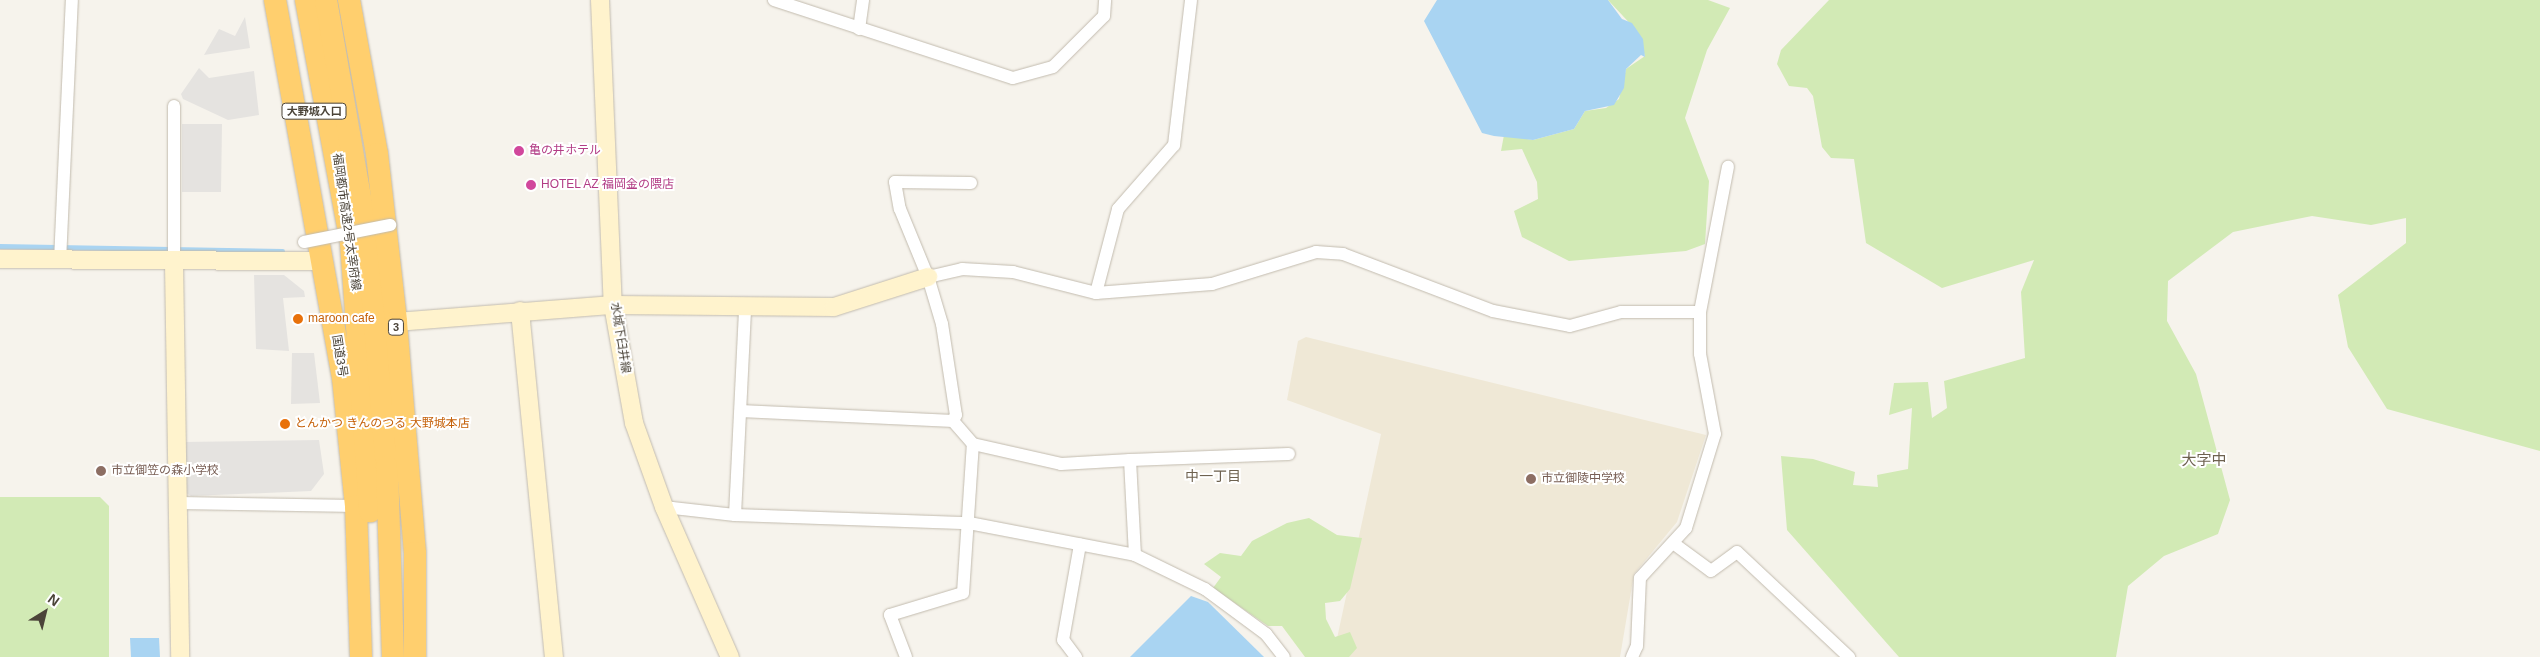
<!DOCTYPE html>
<meta charset="utf-8">
<style>
body{margin:0}
#map{position:relative;width:2540px;height:657px;overflow:hidden;background:#f6f3ec;font-family:Helvetica,"Noto Sans JP",sans-serif}
div>[style]{position:absolute}
.education>*{inset:0;background:#efe8d6}
.green>*{inset:0;background:#d2eab5}
.parking>*{inset:0;background:#e5e3e0}
.water>*{inset:0;background:#a9d4f2}
.stream>*{height:4.5px;margin:-2.25px;padding:0 2.25px;transform-origin:2.25px;border-radius:2.25px;background:#a9d4f2}
.roads{filter:drop-shadow(0 0 1px #c2bbae) drop-shadow(0 0 1px #c2bbae)}
.street>*{height:12px;margin:-6px;padding:0 6px;transform-origin:6px;border-radius:6px;background:#fff}
.secondary>*{height:18px;margin:-9px;padding:0 9px;transform-origin:9px;border-radius:9px;background:#fff3cd}
.highway>*{height:22px;margin:-11px;padding:0 11px;transform-origin:11px;border-radius:11px;background:#ffcf6e}
.bridges{filter:drop-shadow(0 0 1px #c2bbae) drop-shadow(0 0 1px #c2bbae)}
.street-bridge>*{height:12px;margin:-6px;padding:0 6px;transform-origin:6px;border-radius:6px;background:#fff}
.dots>*{width:14px;height:14px;translate:-50% -50%;box-sizing:border-box;border:2px solid #fff;border-radius:50%}
span{translate:-50% -50%;white-space:nowrap;text-align:center;line-height:1.15;-webkit-text-stroke:4px #fff;paint-order:stroke}
.shield-label span{padding:1px 4px;background:#fff;border:1px solid;border-radius:4px;-webkit-text-stroke-width:0}
.shield-label{font-size:11px;color:#4b4439;font-weight:700}
.hotel-label{font-size:12px;color:#b23c85}
.left{translate:0 -50%;text-align:left}
.street-label{font-size:12px;color:#4b4439}
.food-label{font-size:12px;color:#c56008}
.education-label{font-size:12px;color:#785e54}
.neighbourhood-label{font-size:14px;color:#6e6250}
.quarter-label{font-size:15px;color:#6e6250}
.north{position:absolute;left:20px;top:587px;width:50px;height:50px;-webkit-text-stroke:4px #fff;paint-order:stroke;rotate:36deg;font-size:14px;font-weight:700;line-height:20px;text-align:center;color:#4b4439}
.north::after{content:'';display:block;margin:auto;width:18px;height:22px;background:#4b4439;clip-path:polygon(50% 0,100% 100%,50% 72%,0 100%)}
</style>
<div id="map">
<div class="education">
<i style="clip-path:polygon(1306px 337px,1706px 435px,1677px 522px,1634px 574px,1620px 657px,1333px 657px,1381px 434px,1287px 400px,1298px 341px)"></i>
</div>
<div class="green">
<i style="clip-path:polygon(1608px 0,1708px 0,1730px 8px,1707px 50px,1685px 118px,1709px 181px,1705px 244px,1686px 251px,1569px 261px,1522px 237px,1514px 211px,1538px 199px,1537px 182px,1522px 149px,1501px 151px,1504px 135px,1533px 140px,1574px 129px,1585px 111px,1606px 108px,1619px 99px,1626px 69px,1645px 56px,1637px 31px)"></i>
<i style="clip-path:polygon(1829px 0,2540px 0,2540px 451px,2387px 409px,2348px 347px,2338px 295px,2406px 243px,2406px 218px,2371px 225px,2312px 216px,2233px 232px,2168px 281px,2167px 321px,2196px 374px,2230px 500px,2218px 534px,2164px 556px,2128px 586px,2116px 657px,1899px 657px,1787px 530px,1781px 456px,1813px 459px,1855px 472px,1853px 485px,1878px 487px,1877px 475px,1908px 469px,1912px 408px,1889px 415px,1894px 383px,1928px 382px,1932px 418px,1947px 408px,1944px 381px,2025px 358px,2021px 292px,2034px 260px,1942px 288px,1866px 243px,1854px 159px,1831px 158px,1822px 147px,1813px 96px,1807px 88px,1789px 86px,1777px 64px,1781px 50px)"></i>
<i style="clip-path:polygon(0 497px,100px 497px,109px 506px,109px 657px,0 657px)"></i>
<i style="clip-path:polygon(1309px 518px,1337px 535px,1362px 538px,1350px 589px,1340px 601px,1325px 603px,1326px 619px,1335px 637px,1350px 632px,1357px 648px,1349px 657px,1305px 657px,1282px 626px,1268px 626px,1213px 588px,1221px 577px,1204px 564px,1220px 553px,1241px 556px,1252px 541px,1287px 523px)"></i>
</div>
<div class="parking">
<i style="clip-path:polygon(245px 17px,250px 48px,204px 55px,219px 29px,235px 36px)"></i>
<i style="clip-path:polygon(199px 68px,209px 78px,254px 71px,259px 115px,228px 120px,183px 99px,181px 94px)"></i>
<i style="clip-path:polygon(182px 124px,222px 124px,221px 192px,182px 192px)"></i>
<i style="clip-path:polygon(254px 275px,284px 275px,304px 291px,305px 297px,283px 298px,289px 351px,256px 349px)"></i>
<i style="clip-path:polygon(292px 353px,314px 353px,320px 403px,291px 404px)"></i>
<i style="clip-path:polygon(319px 440px,324px 474px,311px 491px,191px 496px,184px 492px,183px 442px)"></i>
</div>
<div class="water">
<i style="clip-path:polygon(1437px 0,1608px 0,1622px 19px,1632px 23px,1643px 39px,1645px 57px,1641px 55px,1626px 69px,1624px 88px,1614px 105px,1585px 111px,1574px 129px,1533px 140px,1494px 136px,1482px 133px,1424px 21px)"></i>
<i style="clip-path:polygon(1191px 596px,1208px 602px,1264px 657px,1130px 657px)"></i>
<i style="clip-path:polygon(130px 638px,159px 638px,160px 657px,131px 657px)"></i>
</div>
<div class="stream">
<i style="left:0;top:246px;width:282px;rotate:1deg"></i>
</div>
<div class="roads">
<div class="street">
<i style="left:774px;top:0;width:251px;rotate:18.1deg"></i>
<i style="left:1013px;top:78px;width:41px;rotate:-15.4deg"></i>
<i style="left:1053px;top:67px;width:72px;rotate:-45deg"></i>
<i style="left:1104px;top:16px;width:16px;rotate:-86deg"></i>
<i style="left:859px;top:29px;width:29px;rotate:-82deg"></i>
<i style="left:971px;top:183px;width:76px;rotate:-179.2deg"></i>
<i style="left:895px;top:182px;width:27px;rotate:80deg"></i>
<i style="left:900px;top:209px;width:74px;rotate:67.6deg"></i>
<i style="left:928px;top:277px;width:49px;rotate:73.4deg"></i>
<i style="left:942px;top:324px;width:92px;rotate:81.3deg"></i>
<i style="left:956px;top:415px;width:7px;rotate:117deg"></i>
<i style="left:953px;top:421px;width:30px;rotate:49deg"></i>
<i style="left:973px;top:444px;width:90px;rotate:12.8deg"></i>
<i style="left:1061px;top:464px;width:69px;rotate:-3.3deg"></i>
<i style="left:1130px;top:460px;width:95px;rotate:87deg"></i>
<i style="left:60px;top:261px;width:261px;rotate:-87.4deg"></i>
<i style="left:174px;top:263px;width:157px;rotate:-90deg"></i>
<i style="left:928px;top:277px;width:35px;rotate:-13deg"></i>
<i style="left:962px;top:269px;width:51px;rotate:3.4deg"></i>
<i style="left:1013px;top:272px;width:86px;rotate:14.2deg"></i>
<i style="left:1096px;top:293px;width:116px;rotate:-4.4deg"></i>
<i style="left:1212px;top:284px;width:109px;rotate:-17.1deg"></i>
<i style="left:1316px;top:252px;width:27px;rotate:4deg"></i>
<i style="left:1343px;top:254px;width:160px;rotate:20.8deg"></i>
<i style="left:1493px;top:311px;width:78px;rotate:11deg"></i>
<i style="left:1570px;top:326px;width:53px;rotate:-15.4deg"></i>
<i style="left:1621px;top:312px;width:79px"></i>
<i style="left:1096px;top:293px;width:87px;rotate:-75.3deg"></i>
<i style="left:1118px;top:209px;width:85px;rotate:-48.8deg"></i>
<i style="left:1174px;top:145px;width:146px;rotate:-83.3deg"></i>
<i style="left:741px;top:411px;width:212px;rotate:2.7deg"></i>
<i style="left:1130px;top:460px;width:159px;rotate:-2.2deg"></i>
<i style="left:179px;top:503px;width:177px;rotate:1deg"></i>
<i style="left:664px;top:507px;width:71px;rotate:6.4deg"></i>
<i style="left:735px;top:515px;width:234px;rotate:2deg"></i>
<i style="left:969px;top:523px;width:169px;rotate:10.9deg"></i>
<i style="left:1135px;top:555px;width:78px;rotate:25.9deg"></i>
<i style="left:1205px;top:589px;width:76px;rotate:36.4deg"></i>
<i style="left:1266px;top:634px;width:29px;rotate:52deg"></i>
<i style="left:735px;top:515px;width:208px;rotate:-87.2deg"></i>
<i style="left:1673px;top:543px;width:47px;rotate:36.4deg"></i>
<i style="left:1711px;top:571px;width:32px;rotate:-36deg"></i>
<i style="left:1737px;top:552px;width:154px;rotate:43.2deg"></i>
<i style="left:906px;top:657px;width:45px;rotate:-110.9deg"></i>
<i style="left:890px;top:615px;width:76px;rotate:-16.8deg"></i>
<i style="left:963px;top:593px;width:149px;rotate:-86.2deg"></i>
<i style="left:1076px;top:657px;width:21px;rotate:-127deg"></i>
<i style="left:1063px;top:640px;width:97px;rotate:-79.9deg"></i>
<i style="left:1632px;top:657px;width:12px;rotate:-66deg"></i>
<i style="left:1637px;top:646px;width:68px;rotate:-87.5deg"></i>
<i style="left:1640px;top:578px;width:68px;rotate:-47.4deg"></i>
<i style="left:1686px;top:528px;width:98px;rotate:-72.9deg"></i>
<i style="left:1715px;top:434px;width:81px;rotate:-100.6deg"></i>
<i style="left:1700px;top:354px;width:42px;rotate:-90deg"></i>
<i style="left:1700px;top:312px;width:148px;rotate:-79.1deg"></i>
</div>
<div class="secondary">
<i style="left:600px;top:0;width:305px;rotate:87.6deg"></i>
<i style="left:613px;top:305px;width:120px;rotate:79.9deg"></i>
<i style="left:634px;top:423px;width:89px;rotate:70.3deg"></i>
<i style="left:664px;top:507px;width:164px;rotate:66.3deg"></i>
<i style="left:0;top:259px;width:323px;rotate:0.4deg"></i>
<i style="left:174px;top:263px;width:394px;rotate:89.1deg"></i>
<i style="left:520px;top:311px;width:348px;rotate:84.4deg"></i>
<i style="left:396px;top:322px;width:218px;rotate:-4.5deg"></i>
<i style="left:613px;top:305px;width:221px;rotate:0.5deg"></i>
<i style="left:834px;top:307px;width:99px;rotate:-17.7deg"></i>
</div>
<div class="highway">
<i style="left:275px;top:0;width:384px;rotate:79.8deg"></i>
<i style="left:343px;top:378px;width:129px;rotate:84.2deg"></i>
<i style="left:356px;top:506px;width:151px;rotate:88.1deg"></i>
<i style="left:306px;top:0;width:247px;rotate:79.5deg"></i>
<i style="left:351px;top:243px;width:269px;rotate:85.9deg"></i>
<i style="left:326px;top:0;width:246px;rotate:80.2deg"></i>
<i style="left:368px;top:242px;width:226px;rotate:85.2deg"></i>
<i style="left:387px;top:467px;width:190px;rotate:88.2deg"></i>
<i style="left:349px;top:0;width:157px;rotate:79.7deg"></i>
<i style="left:377px;top:154px;width:169px;rotate:83.5deg"></i>
<i style="left:396px;top:322px;width:232px;rotate:85.3deg"></i>
<i style="left:415px;top:553px;width:104px;rotate:90deg"></i>
</div>
</div>
<div class="bridges">
<div class="street-bridge">
<i style="left:304px;top:242px;width:88px;rotate:-11.2deg"></i>
</div>
</div>
<div class="dots">
<i style="left:519px;top:151px;background:#d1479c"></i>
<i style="left:531px;top:185px;background:#d1479c"></i>
<i style="left:298px;top:319px;background:#e8710a"></i>
<i style="left:285px;top:424px;background:#e8710a"></i>
<i style="left:101px;top:471px;background:#8d6e63"></i>
<i style="left:1531px;top:479px;background:#8d6e63"></i>
</div>
<div class="shield-label">
<span style="left:314px;top:111px">大野城入口</span>
<span style="left:396px;top:327px">3</span>
</div>
<div class="hotel-label">
<span class="left" style="left:529px;top:151px">亀の井ホテル</span>
<span class="left" style="left:541px;top:185px">HOTEL AZ 福岡金の隈店</span>
</div>
<div class="street-label">
<span style="left:346px;top:222px;rotate:82deg">福岡都市高速2号太宰府線</span>
<span style="left:620px;top:338px;rotate:81deg">水城下臼井線</span>
<span style="left:339px;top:356px;rotate:81deg">国道3号</span>
</div>
<div class="food-label">
<span class="left" style="left:308px;top:319px">maroon cafe</span>
<span class="left" style="left:295px;top:424px">とんかつ きんのつる 大野城本店</span>
</div>
<div class="education-label">
<span class="left" style="left:111px;top:471px">市立御笠の森小学校</span>
<span class="left" style="left:1541px;top:479px">市立御陵中学校</span>
</div>
<div class="neighbourhood-label">
<span style="left:1213px;top:476px">中一丁目</span>
</div>
<div class="quarter-label">
<span style="left:2204px;top:460px">大字中</span>
</div>
<div class="north">N</div>
</div>
